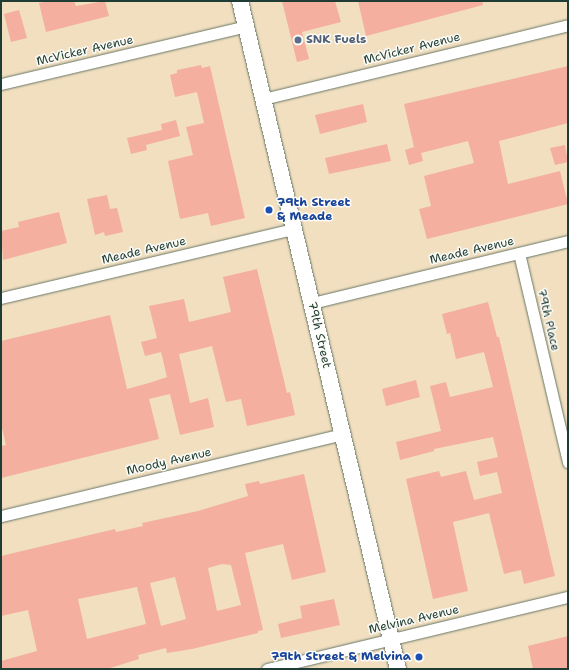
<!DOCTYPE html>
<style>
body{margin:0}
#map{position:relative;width:569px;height:670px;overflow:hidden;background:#f1dfc0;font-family:"Shantell Sans",sans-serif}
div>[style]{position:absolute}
.building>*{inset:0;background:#f4af9f}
.roads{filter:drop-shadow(0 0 1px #687665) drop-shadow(0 0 1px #687665)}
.street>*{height:11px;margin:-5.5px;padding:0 5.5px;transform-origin:5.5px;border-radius:5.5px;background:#fff}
.secondary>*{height:16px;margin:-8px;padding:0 8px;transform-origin:8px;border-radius:8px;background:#fff}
.dots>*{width:11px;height:11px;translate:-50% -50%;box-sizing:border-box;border:2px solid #fdfcf7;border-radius:50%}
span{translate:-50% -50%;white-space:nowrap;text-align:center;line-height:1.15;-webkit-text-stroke:3px #fdfcf7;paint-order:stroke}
.service-label{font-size:12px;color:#4e5e75;font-weight:700}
.left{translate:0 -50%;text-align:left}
.street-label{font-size:12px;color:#1f3d34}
.transit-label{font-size:12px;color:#164399;font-weight:700}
.right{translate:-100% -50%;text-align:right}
.frame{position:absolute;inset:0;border:2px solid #1f3d34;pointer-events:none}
</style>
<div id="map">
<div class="building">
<i style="clip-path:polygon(48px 1px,74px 1px,76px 6px,105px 1px,109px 16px,46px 32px,39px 3px)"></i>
<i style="clip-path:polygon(282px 1px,335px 1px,341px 22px,302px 32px,309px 59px,297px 62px)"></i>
<i style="clip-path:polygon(358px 1px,482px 1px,483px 5px,366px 36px)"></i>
<i style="clip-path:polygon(19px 10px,27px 38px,11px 42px,4px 14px)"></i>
<i style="clip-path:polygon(201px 65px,202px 68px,210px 66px,245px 218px,211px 226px,208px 213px,180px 219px,168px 161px,193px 155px,186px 127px,204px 123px,197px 92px,175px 97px,170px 75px,177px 73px,177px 70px)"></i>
<i style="clip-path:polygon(568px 66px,568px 123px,499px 141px,508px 184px,560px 171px,568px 204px,427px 239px,419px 209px,431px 206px,424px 176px,474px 163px,468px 141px,421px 153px,423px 161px,409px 165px,405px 150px,414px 147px,404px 104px)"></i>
<i style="clip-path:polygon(363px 104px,367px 122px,320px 134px,315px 115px)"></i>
<i style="clip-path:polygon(176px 120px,180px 136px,146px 145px,147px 150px,131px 154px,127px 138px,162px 130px,161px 124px)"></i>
<i style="clip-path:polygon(387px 144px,391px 161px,329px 174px,325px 158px)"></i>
<i style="clip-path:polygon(565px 145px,568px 162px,555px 165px,550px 148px)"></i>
<i style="clip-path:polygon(107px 195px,110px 209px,117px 208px,123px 232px,105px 236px,104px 232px,95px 235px,87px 199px)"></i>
<i style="clip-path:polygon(59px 212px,67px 243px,3px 260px,1px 231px,19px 227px,18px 222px)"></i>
<i style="clip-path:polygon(257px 269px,287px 393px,290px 392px,295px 415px,247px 426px,241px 399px,226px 402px,212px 346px,179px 354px,190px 403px,208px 398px,214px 427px,180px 435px,170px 394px,149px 399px,159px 439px,1px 478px,1px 446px,6px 445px,1px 424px,1px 341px,110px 315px,127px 389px,149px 383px,167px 377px,161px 352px,145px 356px,141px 342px,157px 338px,149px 306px,184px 299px,189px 322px,231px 312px,223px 277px)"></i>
<i style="clip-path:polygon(488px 302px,497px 337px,499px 337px,555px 576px,524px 584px,521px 570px,504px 574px,489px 513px,453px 522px,468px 591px,433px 599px,406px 479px,439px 471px,441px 477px,466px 471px,474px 500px,502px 493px,497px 472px,480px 476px,477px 462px,498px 457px,493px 437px,434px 449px,434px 451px,400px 460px,396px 442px,441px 431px,430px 386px,446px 382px,450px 397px,493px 387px,484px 352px,456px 359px,450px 333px,447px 334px,442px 314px)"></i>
<i style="clip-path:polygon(416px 380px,420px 397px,386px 406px,382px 389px)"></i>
<i style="clip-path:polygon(evenodd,304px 474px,326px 572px,292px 580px,283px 544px,245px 553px,263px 630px,258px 631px,258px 633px,192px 649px,167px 653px,166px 648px,138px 655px,139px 659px,107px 669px,1px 669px,1px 661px,37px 651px,28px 610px,1px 616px,1px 556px,115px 529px,116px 532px,143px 526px,142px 523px,198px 511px,248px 496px,245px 484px,259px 481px,260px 484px,304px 474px,222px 564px,231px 565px,241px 605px,217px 611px,208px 568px,222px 564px,304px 474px,175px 577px,186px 619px,161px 626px,150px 583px,175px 577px,304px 474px,137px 587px,146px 624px,87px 639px,78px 599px,137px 587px)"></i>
<i style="clip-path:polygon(334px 599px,340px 625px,281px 638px,278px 624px,302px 618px,300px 606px)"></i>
<i style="clip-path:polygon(568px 636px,568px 669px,533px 669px,528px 646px)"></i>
</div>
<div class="roads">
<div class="street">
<i style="left:1px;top:84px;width:252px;rotate:-13.3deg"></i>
<i style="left:263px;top:99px;width:314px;rotate:-13.6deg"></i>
<i style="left:519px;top:253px;width:215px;rotate:76.8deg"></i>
<i style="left:1px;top:298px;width:301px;rotate:-13.3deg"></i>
<i style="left:312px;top:303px;width:263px;rotate:-13.6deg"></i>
<i style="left:1px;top:516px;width:352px;rotate:-13.5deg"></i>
<i style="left:267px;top:669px;width:309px;rotate:-13.5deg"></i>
</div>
<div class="secondary">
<i style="left:240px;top:1px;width:686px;rotate:76.69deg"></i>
</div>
</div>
<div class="dots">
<i style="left:298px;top:40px;background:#5c6f8a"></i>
<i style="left:269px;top:210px;background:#1a4fb4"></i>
<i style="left:419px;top:657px;background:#1a4fb4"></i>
</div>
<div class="service-label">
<span class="left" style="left:306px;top:40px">SNK Fuels</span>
</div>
<div class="street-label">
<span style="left:412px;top:49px;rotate:-14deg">McVicker Avenue</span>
<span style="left:85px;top:51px;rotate:-13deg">McVicker Avenue</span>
<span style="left:144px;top:251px;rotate:-13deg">Meade Avenue</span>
<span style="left:472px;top:251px;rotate:-13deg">Meade Avenue</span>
<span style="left:548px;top:320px;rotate:77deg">79th Place</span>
<span style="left:319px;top:335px;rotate:77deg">79th Street</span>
<span style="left:169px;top:462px;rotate:-13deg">Moody Avenue</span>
<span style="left:414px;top:620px;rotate:-13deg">Melvina Avenue</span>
</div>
<div class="transit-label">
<span class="left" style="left:277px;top:210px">79th Street<br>&amp; Meade</span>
<span class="right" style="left:411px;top:657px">79th Street &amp; Melvina</span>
</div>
<div class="frame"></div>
</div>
